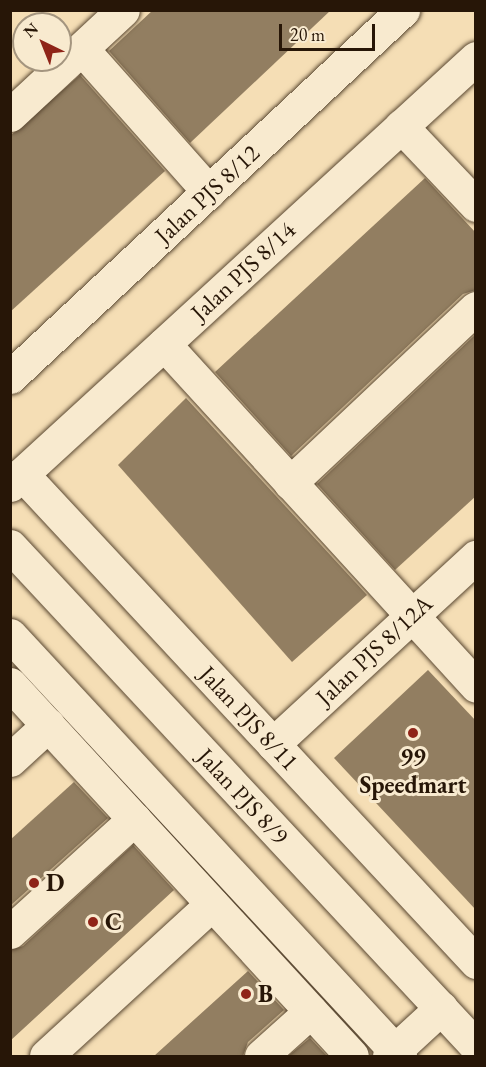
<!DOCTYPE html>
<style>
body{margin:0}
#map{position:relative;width:486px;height:1067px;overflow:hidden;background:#f5deb5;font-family:"EB Garamond",serif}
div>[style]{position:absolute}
.building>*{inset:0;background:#927e61}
.roads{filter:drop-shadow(0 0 2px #5a4832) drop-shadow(0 0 2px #5a4832)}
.minor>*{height:33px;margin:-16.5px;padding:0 16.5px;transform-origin:16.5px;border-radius:16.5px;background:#f8eacf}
.dots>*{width:16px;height:16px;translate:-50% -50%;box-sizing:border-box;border:3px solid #f8eacf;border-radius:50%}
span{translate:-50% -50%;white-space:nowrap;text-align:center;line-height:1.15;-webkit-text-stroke:6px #f8eacf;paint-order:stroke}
.street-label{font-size:24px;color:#271607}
.poi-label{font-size:24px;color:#271607;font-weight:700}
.left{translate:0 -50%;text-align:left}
.frame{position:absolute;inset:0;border:12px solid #271607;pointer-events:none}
.north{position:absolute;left:12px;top:12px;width:60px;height:60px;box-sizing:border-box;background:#f8eacf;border:2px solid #a4957f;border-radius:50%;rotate:317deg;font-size:16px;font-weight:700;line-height:24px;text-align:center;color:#271607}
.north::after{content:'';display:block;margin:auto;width:21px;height:27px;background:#8f2418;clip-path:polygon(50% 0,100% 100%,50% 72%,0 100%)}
.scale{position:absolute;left:279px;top:24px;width:96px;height:27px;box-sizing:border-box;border:3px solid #271607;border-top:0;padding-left:8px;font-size:18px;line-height:21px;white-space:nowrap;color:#271607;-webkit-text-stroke:4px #f8eacf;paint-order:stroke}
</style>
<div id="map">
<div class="building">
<i style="clip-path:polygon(153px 10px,331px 10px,190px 143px,109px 51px)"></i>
<i style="clip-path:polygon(80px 75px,165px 171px,10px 312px,10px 136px)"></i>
<i style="clip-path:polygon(425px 178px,476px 233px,476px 290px,463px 294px,291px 456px,215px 372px)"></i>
<i style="clip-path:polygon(476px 334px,476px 496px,395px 570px,317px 484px)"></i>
<i style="clip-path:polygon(186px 398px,367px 595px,292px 662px,118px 465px)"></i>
<i style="clip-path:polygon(428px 670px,476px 721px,476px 910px,334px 758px)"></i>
<i style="clip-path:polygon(74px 782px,108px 818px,10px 906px,10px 840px)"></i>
<i style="clip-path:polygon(133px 845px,174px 890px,10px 1041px,10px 950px,23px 946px)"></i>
<i style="clip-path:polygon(248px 971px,284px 1010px,248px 1042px,243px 1056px,154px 1056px)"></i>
<i style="clip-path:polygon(310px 1038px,327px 1056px,288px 1056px)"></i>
</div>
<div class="roads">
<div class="minor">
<i style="left:82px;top:49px;width:191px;rotate:48.4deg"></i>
<i style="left:10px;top:115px;width:154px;rotate:-42.9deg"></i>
<i style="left:401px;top:126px;width:109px;rotate:46.5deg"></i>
<i style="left:164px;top:344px;width:463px;rotate:47.6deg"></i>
<i style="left:10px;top:377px;width:538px;rotate:-43.04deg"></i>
<i style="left:22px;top:474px;width:667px;rotate:47.07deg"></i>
<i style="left:290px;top:483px;width:255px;rotate:-43.3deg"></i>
<i style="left:10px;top:485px;width:632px;rotate:-42.5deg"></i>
<i style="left:10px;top:546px;width:683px;rotate:47.02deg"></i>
<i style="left:10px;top:635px;width:574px;rotate:47.19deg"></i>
<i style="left:10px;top:684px;width:505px;rotate:47.41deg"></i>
<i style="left:273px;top:744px;width:276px;rotate:-42.7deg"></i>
<i style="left:10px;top:760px;width:52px;rotate:-42.6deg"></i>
<i style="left:10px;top:932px;width:168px;rotate:-42.3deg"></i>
<i style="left:46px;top:1056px;width:225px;rotate:-42.5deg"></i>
<i style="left:261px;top:1056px;width:67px;rotate:-42deg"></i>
<i style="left:389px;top:1056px;width:71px;rotate:-42.7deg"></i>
</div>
</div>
<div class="dots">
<i style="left:413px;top:733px;background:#8f2418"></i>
<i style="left:34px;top:883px;background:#8f2418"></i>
<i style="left:93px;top:922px;background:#8f2418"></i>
<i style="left:246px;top:994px;background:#8f2418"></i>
</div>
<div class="street-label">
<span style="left:207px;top:194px;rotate:-43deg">Jalan PJS 8/12</span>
<span style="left:243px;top:271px;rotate:-43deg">Jalan PJS 8/14</span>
<span style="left:374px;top:650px;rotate:-43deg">Jalan PJS 8/12A</span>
<span style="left:249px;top:718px;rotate:47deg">Jalan PJS 8/11</span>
<span style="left:243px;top:796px;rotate:47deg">Jalan PJS 8/9</span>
</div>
<div class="poi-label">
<span style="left:413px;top:771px">99<br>Speedmart</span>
<span class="left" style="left:46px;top:883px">D</span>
<span class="left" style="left:105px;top:922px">C</span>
<span class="left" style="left:258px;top:994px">B</span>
</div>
<div class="frame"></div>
<div class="north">N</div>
<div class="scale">20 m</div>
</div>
